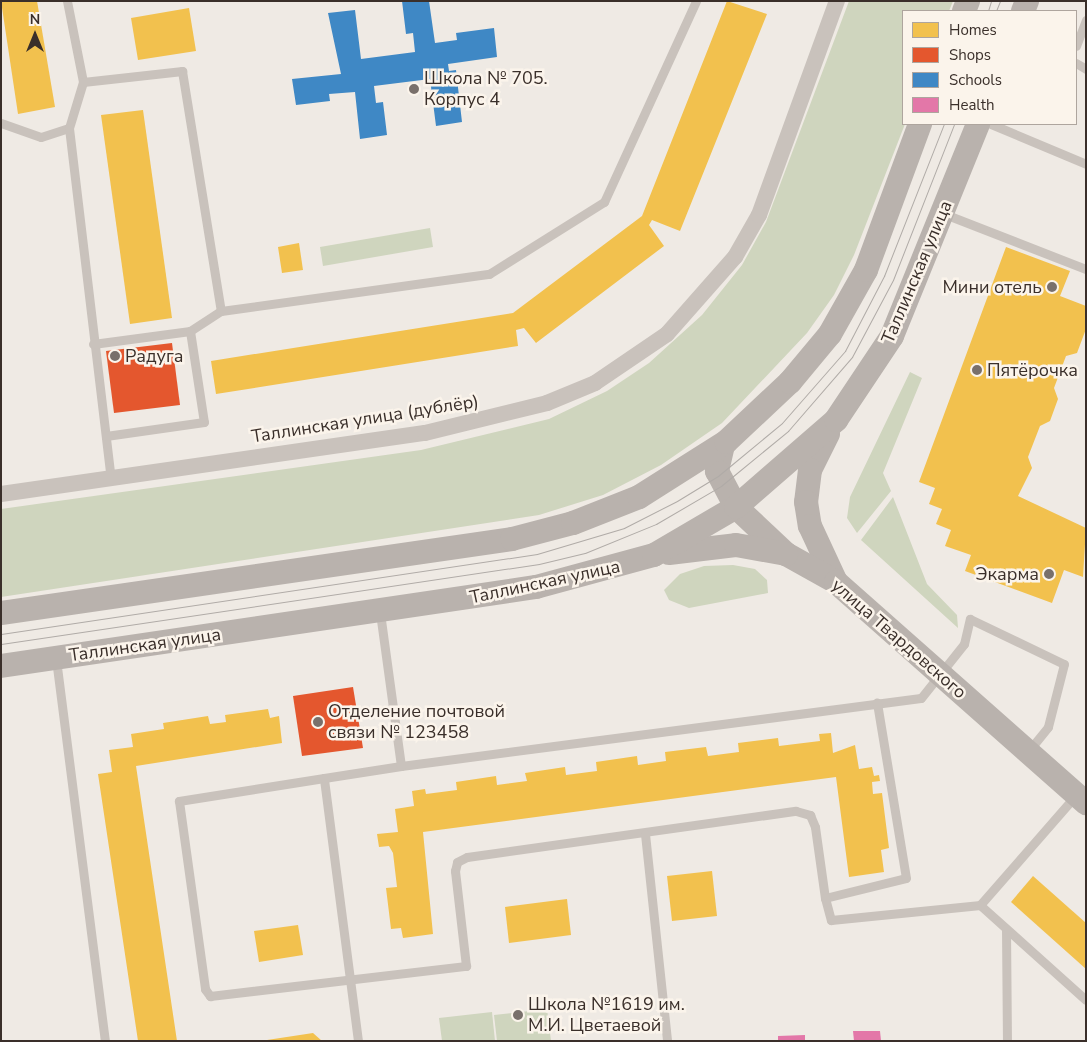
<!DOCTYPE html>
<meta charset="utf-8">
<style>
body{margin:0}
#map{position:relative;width:1087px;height:1042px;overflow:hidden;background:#efeae4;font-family:"Nunito Sans",sans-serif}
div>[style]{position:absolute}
.green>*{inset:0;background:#cfd5be}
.homes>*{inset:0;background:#f2c14e}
.shops>*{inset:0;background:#e4572e}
.schools>*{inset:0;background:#3f88c5}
.health>*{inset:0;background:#e377a8}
.service>*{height:9px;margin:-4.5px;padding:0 4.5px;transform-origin:4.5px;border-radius:4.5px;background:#c9c2bc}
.minor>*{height:16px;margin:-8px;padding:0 8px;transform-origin:8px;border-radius:8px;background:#c9c2bc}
.secondary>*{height:24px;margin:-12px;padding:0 12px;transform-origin:12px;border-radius:12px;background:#b9b2ad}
.tram>*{height:1px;margin:-0.5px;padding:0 0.5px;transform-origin:0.5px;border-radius:0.5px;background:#b0aba7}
.dots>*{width:14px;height:14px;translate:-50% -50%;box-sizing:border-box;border:2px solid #fbf4eb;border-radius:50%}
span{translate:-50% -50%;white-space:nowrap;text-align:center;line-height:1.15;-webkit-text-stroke:5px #fbf4eb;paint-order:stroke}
.poi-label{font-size:18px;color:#3a2f2a}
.left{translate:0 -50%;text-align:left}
.right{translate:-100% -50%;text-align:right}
.street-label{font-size:18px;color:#3a2f2a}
.frame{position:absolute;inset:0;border:2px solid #3a2f2a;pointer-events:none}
.legend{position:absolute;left:902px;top:10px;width:175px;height:115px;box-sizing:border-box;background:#fbf4eb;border:1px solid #aea59e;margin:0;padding:6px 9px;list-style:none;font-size:15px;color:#3a2f2a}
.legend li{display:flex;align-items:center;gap:10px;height:25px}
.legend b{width:25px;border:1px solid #aea59e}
.north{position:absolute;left:10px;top:10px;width:50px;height:50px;-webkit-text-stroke:4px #fbf4eb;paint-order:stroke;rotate:0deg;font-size:14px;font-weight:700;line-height:20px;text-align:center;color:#3a2f2a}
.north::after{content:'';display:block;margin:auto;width:18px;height:22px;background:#3a2f2a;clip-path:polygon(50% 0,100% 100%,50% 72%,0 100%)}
</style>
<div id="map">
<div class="green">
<i style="clip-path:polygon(849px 1px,953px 1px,949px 11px,903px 11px,905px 124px,854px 255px,834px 295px,807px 333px,722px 423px,661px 465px,603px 495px,539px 515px,1px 597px,1px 509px,421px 450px,549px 419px,607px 391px,649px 363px,702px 315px,742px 265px,766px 222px)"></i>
<i style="clip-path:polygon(430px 228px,433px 247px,323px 266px,320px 247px)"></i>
<i style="clip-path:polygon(910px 372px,922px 378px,883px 473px,891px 491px,857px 533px,847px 518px,850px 497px)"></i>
<i style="clip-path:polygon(893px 497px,927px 584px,957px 615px,958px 628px,861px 540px)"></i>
<i style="clip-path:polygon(733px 565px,755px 569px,767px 580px,768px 593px,689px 608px,669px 600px,664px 590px,680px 574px,704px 566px)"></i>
<i style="clip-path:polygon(547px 1009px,551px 1041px,497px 1041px,494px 1015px)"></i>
<i style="clip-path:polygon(492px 1012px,495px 1041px,442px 1041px,439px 1018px)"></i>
</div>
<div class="homes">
<i style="clip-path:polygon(1px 1px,37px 1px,55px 107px,18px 114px)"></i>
<i style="clip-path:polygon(727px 1px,767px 14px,680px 231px,652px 220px,649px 225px,664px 246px,536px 343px,524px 328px,516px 330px,518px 346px,216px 394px,211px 361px,513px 313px,642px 216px)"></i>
<i style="clip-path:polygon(189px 8px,196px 51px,138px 60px,131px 18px)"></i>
<i style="clip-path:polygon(143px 110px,172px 318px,130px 324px,101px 115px)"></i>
<i style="clip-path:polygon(299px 243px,303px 270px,282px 273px,278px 247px)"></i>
<i style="clip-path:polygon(1006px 247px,1070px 271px,1060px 296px,1086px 306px,1086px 329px,1077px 353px,1066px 356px,1054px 388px,1058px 399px,1050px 421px,1040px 426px,1028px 457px,1032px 468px,1018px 496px,1086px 528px,1083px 577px,1064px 570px,1052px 603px,965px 571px,971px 555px,945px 546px,951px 530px,936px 524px,942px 509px,929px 504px,935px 488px,919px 482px)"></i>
<i style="clip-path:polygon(268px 709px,270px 718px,279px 716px,282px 743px,136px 766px,177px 1041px,138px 1041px,98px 774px,112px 772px,109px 750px,133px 747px,131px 734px,164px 729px,163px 723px,208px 716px,210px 724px,226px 722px,225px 715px)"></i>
<i style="clip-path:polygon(831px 733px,833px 753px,855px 745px,859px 769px,872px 767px,874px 776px,879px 775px,880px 781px,872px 782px,873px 794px,882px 793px,889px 848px,881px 850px,884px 872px,849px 877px,836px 777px,423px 832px,433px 934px,403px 938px,401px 928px,391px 929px,386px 888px,397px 887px,393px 853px,389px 846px,379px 847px,377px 834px,398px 832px,395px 809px,414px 806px,412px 791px,425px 789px,426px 794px,457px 790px,456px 782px,496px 776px,497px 785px,527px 781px,525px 773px,565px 767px,566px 775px,597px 771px,596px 762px,637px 756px,638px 765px,666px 761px,665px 752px,706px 747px,708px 756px,739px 752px,738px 743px,778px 738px,779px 746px,820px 741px,819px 734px)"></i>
<i style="clip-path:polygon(712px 871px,717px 916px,672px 921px,667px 876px)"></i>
<i style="clip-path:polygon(1033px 876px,1086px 923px,1086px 969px,1011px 902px)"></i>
<i style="clip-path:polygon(567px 899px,571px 935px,509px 943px,505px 907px)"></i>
<i style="clip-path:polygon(298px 925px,303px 955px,259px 962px,254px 931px)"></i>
<i style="clip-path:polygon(313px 1033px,322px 1041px,267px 1041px,267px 1040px)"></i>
</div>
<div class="shops">
<i style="clip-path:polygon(172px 343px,180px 405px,114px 413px,106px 351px)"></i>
<i style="clip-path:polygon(353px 687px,363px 748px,302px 756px,293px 696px)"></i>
</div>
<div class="schools">
<i style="clip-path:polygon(402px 1px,429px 1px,435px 43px,457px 40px,456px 33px,494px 28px,497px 57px,448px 64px,449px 71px,456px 70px,462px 122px,436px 126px,430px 79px,374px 86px,376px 103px,383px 102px,387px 135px,360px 139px,355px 92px,329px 94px,330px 101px,296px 105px,292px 79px,341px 74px,328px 13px,355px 10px,361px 59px,415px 52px,413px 33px,406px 34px)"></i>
</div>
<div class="health">
<i style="clip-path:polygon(853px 1031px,880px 1031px,881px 1041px,854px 1041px)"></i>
<i style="clip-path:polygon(805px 1035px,805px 1041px,778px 1041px,778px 1036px)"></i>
</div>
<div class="service">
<i style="left:67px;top:1px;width:83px;rotate:78.8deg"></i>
<i style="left:83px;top:82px;width:100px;rotate:-6.3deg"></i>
<i style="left:182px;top:71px;width:243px;rotate:80.8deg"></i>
<i style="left:1076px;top:46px;width:28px;rotate:-69deg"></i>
<i style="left:1076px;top:63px;width:12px;rotate:31deg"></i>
<i style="left:1px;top:123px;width:42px;rotate:19.3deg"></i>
<i style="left:41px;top:137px;width:29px;rotate:-18deg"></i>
<i style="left:69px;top:128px;width:354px;rotate:83.2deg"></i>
<i style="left:991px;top:124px;width:103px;rotate:22.8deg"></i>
<i style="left:69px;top:128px;width:48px;rotate:-73.1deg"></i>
<i style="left:942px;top:213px;width:155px;rotate:21.3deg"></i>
<i style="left:190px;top:331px;width:37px;rotate:-33deg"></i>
<i style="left:221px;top:311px;width:271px;rotate:-7.9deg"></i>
<i style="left:489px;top:274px;width:136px;rotate:-32.1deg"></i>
<i style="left:604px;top:202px;width:221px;rotate:-65.4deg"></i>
<i style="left:93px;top:344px;width:98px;rotate:-7.6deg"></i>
<i style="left:190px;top:331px;width:92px;rotate:81.3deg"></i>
<i style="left:204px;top:422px;width:99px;rotate:171.9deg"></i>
<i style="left:56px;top:659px;width:385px;rotate:82.7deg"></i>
<i style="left:401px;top:766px;width:524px;rotate:-7.45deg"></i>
<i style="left:921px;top:698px;width:69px;rotate:-51.5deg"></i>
<i style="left:964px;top:644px;width:26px;rotate:-77deg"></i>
<i style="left:970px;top:619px;width:104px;rotate:25.6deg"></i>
<i style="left:1064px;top:664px;width:65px;rotate:104.3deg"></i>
<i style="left:1048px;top:727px;width:32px;rotate:129deg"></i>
<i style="left:324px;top:778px;width:147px;rotate:171deg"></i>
<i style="left:179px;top:801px;width:190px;rotate:82.1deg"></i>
<i style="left:205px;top:989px;width:9px;rotate:54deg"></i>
<i style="left:210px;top:996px;width:258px;rotate:-6.7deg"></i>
<i style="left:466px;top:966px;width:96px;rotate:-96.6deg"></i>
<i style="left:455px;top:871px;width:9px;rotate:-77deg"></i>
<i style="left:457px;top:862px;width:11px;rotate:-27deg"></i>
<i style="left:467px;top:857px;width:332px;rotate:-8deg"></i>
<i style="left:796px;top:811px;width:15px;rotate:16deg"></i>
<i style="left:810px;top:815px;width:13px;rotate:67deg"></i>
<i style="left:815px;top:827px;width:72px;rotate:82deg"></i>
<i style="left:825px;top:898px;width:83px;rotate:-13.9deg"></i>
<i style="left:906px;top:878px;width:178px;rotate:-99.4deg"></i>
<i style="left:1076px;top:795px;width:146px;rotate:131.1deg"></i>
<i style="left:980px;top:905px;width:142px;rotate:41.9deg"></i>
<i style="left:645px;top:834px;width:208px;rotate:83.9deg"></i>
<i style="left:825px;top:898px;width:23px;rotate:75deg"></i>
<i style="left:831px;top:920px;width:150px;rotate:-5.7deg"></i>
<i style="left:1006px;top:929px;width:112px;rotate:89.5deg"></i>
<i style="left:358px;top:1041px;width:265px;rotate:-97.4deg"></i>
<i style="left:324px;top:778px;width:78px;rotate:-8.9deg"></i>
<i style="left:401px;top:766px;width:155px;rotate:-97.8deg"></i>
</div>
<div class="minor">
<i style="left:1px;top:494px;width:428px;rotate:-8.2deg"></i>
<i style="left:425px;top:433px;width:126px;rotate:-13.8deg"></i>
<i style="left:547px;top:403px;width:52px;rotate:-22.6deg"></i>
<i style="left:595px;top:383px;width:87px;rotate:-34.2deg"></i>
<i style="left:667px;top:334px;width:103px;rotate:-48.6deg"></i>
<i style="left:735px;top:257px;width:48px;rotate:-60.3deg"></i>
<i style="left:759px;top:215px;width:228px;rotate:-70deg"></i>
</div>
<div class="secondary">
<i style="left:964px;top:11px;width:11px;rotate:-68deg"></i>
<i style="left:1023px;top:11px;width:11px;rotate:-68deg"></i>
<i style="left:828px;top:434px;width:40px;rotate:116.6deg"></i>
<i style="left:810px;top:470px;width:32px;rotate:97deg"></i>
<i style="left:806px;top:502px;width:24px;rotate:81deg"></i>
<i style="left:810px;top:526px;width:62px;rotate:65.1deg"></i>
<i style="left:723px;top:445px;width:27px;rotate:103deg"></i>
<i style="left:717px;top:471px;width:41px;rotate:62.2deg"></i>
<i style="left:736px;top:507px;width:69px;rotate:43.2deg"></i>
<i style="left:786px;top:554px;width:57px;rotate:29.2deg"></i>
<i style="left:836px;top:582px;width:334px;rotate:41.5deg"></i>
<i style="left:669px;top:553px;width:67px;rotate:-6.8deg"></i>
<i style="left:736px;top:545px;width:51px;rotate:10.2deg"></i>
<i style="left:1px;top:613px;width:516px;rotate:-8.24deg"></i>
<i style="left:512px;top:539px;width:63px;rotate:-14.7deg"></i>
<i style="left:573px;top:523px;width:71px;rotate:-21.5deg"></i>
<i style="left:639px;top:497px;width:103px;rotate:-32.3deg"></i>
<i style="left:726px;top:442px;width:88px;rotate:-43.2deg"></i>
<i style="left:790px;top:382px;width:62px;rotate:-50.2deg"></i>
<i style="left:830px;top:334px;width:73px;rotate:-60.6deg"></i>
<i style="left:866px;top:270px;width:156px;rotate:-69.7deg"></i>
<i style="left:1px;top:666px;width:541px;rotate:-8.4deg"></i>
<i style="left:536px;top:587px;width:122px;rotate:-15.2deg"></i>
<i style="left:654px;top:555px;width:95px;rotate:-30.3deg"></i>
<i style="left:736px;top:507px;width:133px;rotate:-41deg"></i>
<i style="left:836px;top:420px;width:101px;rotate:-56.3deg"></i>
<i style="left:892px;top:336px;width:229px;rotate:-67.9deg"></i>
</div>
<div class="tram">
<i style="left:988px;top:11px;width:10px;rotate:-73deg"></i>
<i style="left:996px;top:11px;width:11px;rotate:-68deg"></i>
<i style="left:1px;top:634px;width:542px;rotate:-8.49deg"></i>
<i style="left:537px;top:554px;width:91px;rotate:-16.6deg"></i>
<i style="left:624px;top:528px;width:59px;rotate:-27deg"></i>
<i style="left:677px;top:501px;width:48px;rotate:-31.4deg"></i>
<i style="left:718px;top:476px;width:83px;rotate:-39.6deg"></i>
<i style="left:782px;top:423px;width:96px;rotate:-48.8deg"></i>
<i style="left:845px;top:351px;width:85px;rotate:-62.5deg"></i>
<i style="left:884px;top:276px;width:163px;rotate:-68.5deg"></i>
<i style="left:1px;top:644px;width:544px;rotate:-8.46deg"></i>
<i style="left:539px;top:564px;width:47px;rotate:-13.4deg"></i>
<i style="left:585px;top:553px;width:77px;rotate:-22.2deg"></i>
<i style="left:656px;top:524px;width:75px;rotate:-30.3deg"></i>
<i style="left:721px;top:486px;width:87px;rotate:-39.4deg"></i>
<i style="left:788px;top:431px;width:98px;rotate:-49.1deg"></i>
<i style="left:852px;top:357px;width:87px;rotate:-62deg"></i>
<i style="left:893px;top:280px;width:168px;rotate:-68.6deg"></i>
</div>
<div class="dots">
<i style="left:414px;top:89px;background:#79706b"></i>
<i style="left:1052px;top:287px;background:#79706b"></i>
<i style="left:115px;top:356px;background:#79706b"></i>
<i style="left:977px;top:370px;background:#79706b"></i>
<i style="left:1049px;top:574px;background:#79706b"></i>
<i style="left:318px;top:722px;background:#79706b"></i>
<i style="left:518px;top:1015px;background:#79706b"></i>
</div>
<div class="poi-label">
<span class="left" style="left:424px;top:89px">Школа № 705.<br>Корпус 4</span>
<span class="right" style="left:1042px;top:287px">Мини отель</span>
<span class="left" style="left:125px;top:356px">Радуга</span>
<span class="left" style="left:987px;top:370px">Пятёрочка</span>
<span class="right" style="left:1039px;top:574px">Экарма</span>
<span class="left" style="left:328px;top:722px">Отделение почтовой<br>связи № 123458</span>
<span class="left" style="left:528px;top:1015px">Школа №1619 им.<br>М.И. Цветаевой</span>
</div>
<div class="street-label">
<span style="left:917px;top:272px;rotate:-67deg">Таллинская улица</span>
<span style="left:365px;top:419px;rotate:-9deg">Таллинская улица (дублёр)</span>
<span style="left:545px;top:582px;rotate:-12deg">Таллинская улица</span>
<span style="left:899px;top:639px;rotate:41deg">улица Твардовского</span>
<span style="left:145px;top:645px;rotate:-8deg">Таллинская улица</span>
</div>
<div class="frame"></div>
<ul class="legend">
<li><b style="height:14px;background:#f2c14e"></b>Homes</li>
<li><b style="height:14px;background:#e4572e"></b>Shops</li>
<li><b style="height:14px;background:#3f88c5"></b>Schools</li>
<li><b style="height:14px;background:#e377a8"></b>Health</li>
</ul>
<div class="north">N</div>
</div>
